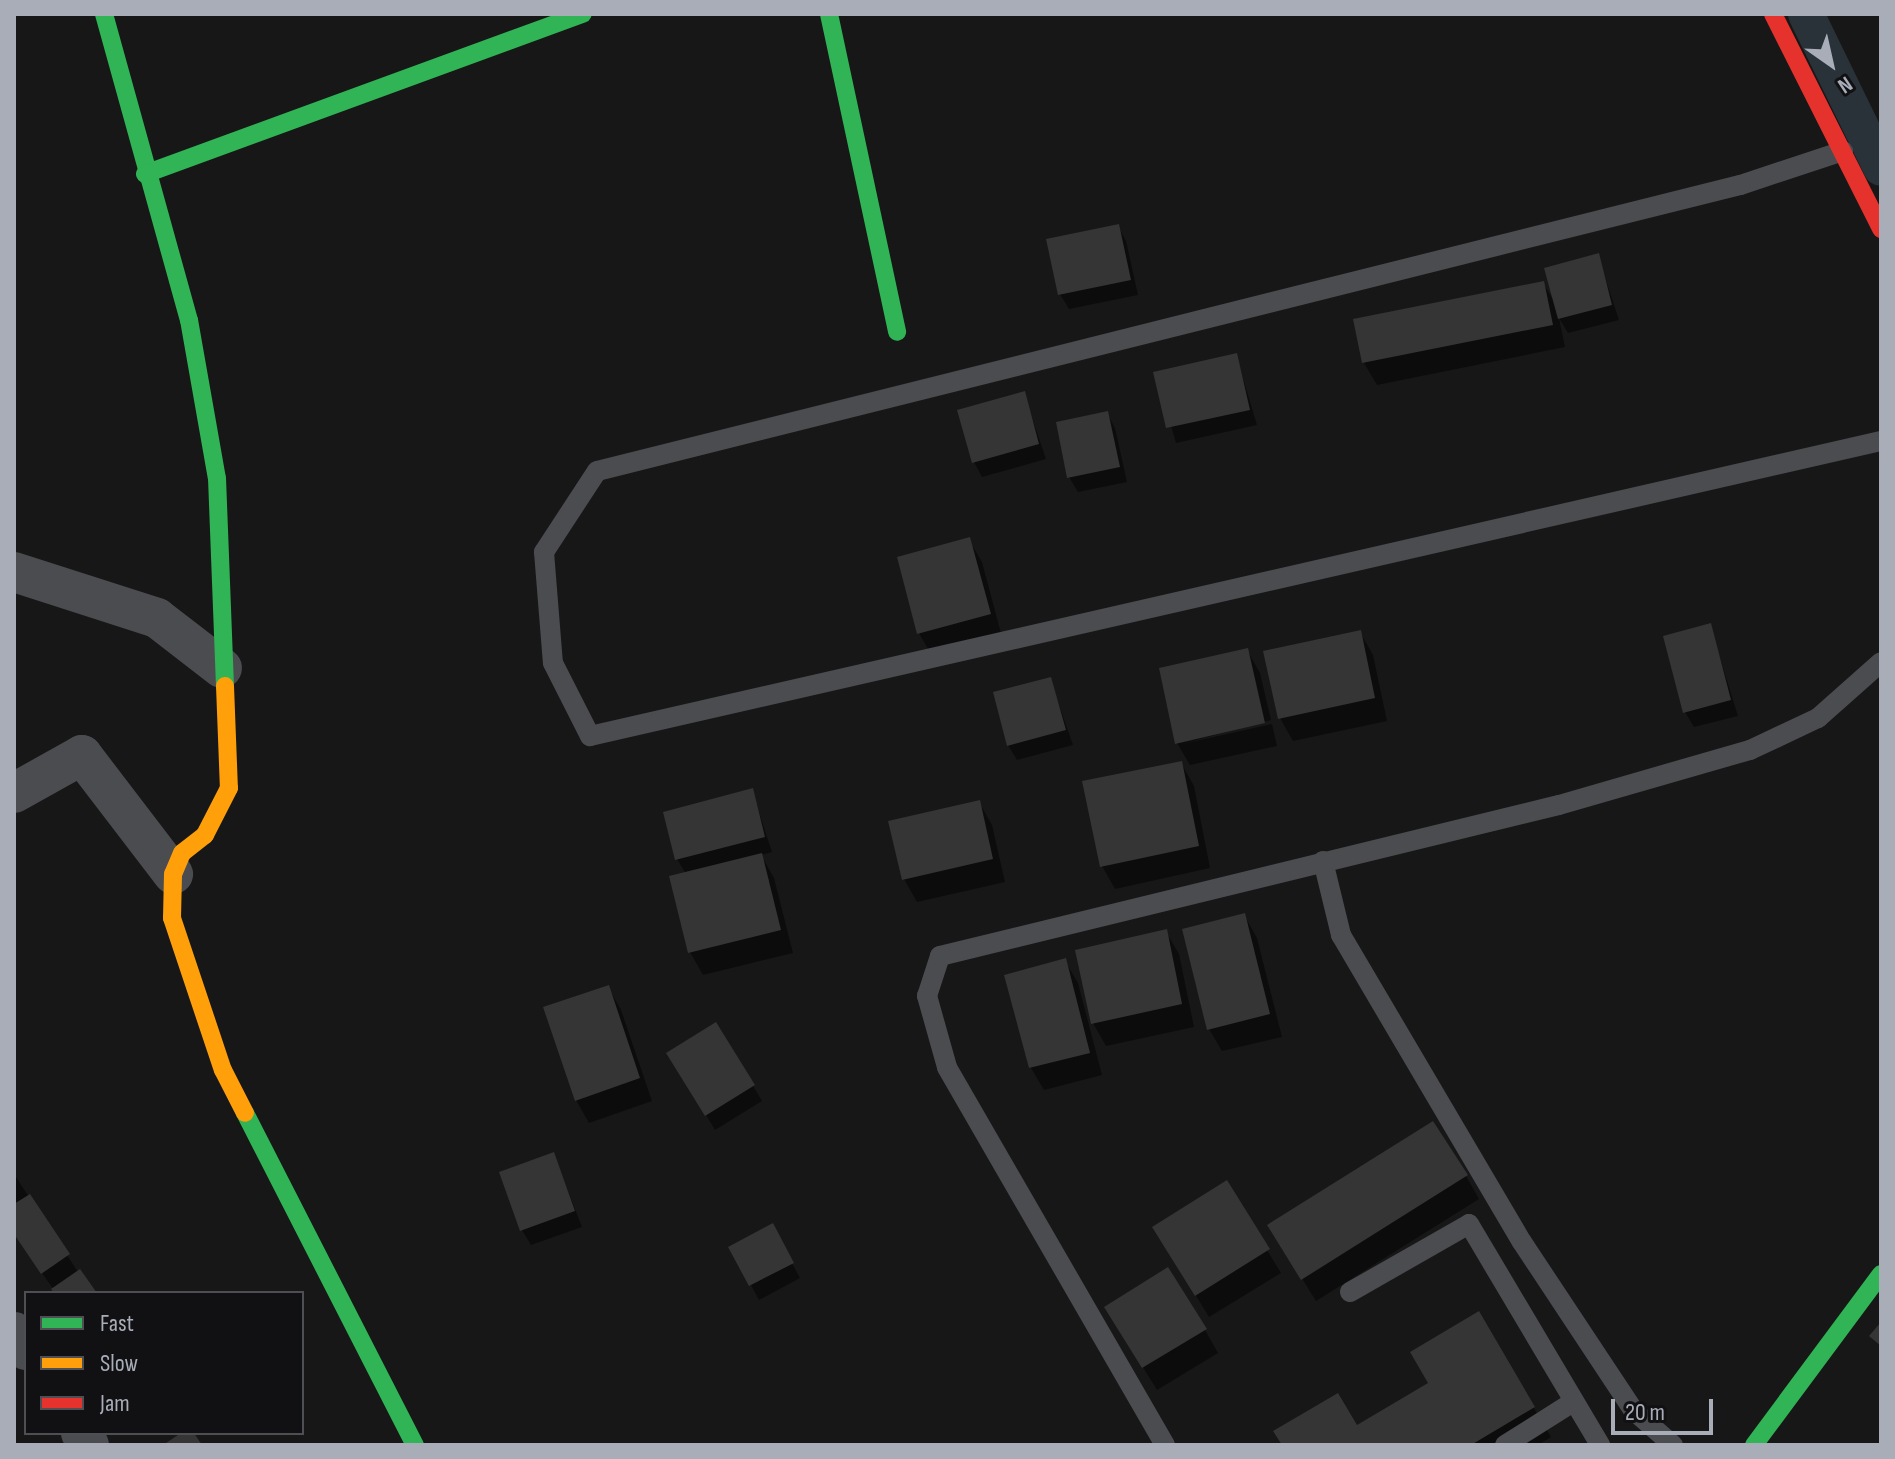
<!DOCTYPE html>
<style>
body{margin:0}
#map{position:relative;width:1895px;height:1459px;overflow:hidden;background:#171717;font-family:"Sofia Sans Condensed",sans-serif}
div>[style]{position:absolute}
.shadow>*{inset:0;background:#0007}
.canal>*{height:36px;margin:-18px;padding:0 18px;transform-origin:18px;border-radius:18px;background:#2a3239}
.building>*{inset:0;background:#353536}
.lane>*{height:20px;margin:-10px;padding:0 10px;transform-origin:10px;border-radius:10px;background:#4b4c50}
.street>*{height:40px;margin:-20px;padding:0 20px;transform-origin:20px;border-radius:20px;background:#4b4c50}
.fast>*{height:18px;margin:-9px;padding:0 9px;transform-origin:9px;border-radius:9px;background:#30b455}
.slow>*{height:18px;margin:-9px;padding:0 9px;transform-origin:9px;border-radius:9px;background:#ff9f0a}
.jam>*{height:18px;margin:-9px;padding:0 9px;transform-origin:9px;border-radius:9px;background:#e5322d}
span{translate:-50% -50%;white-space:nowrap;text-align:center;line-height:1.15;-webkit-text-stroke:8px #111113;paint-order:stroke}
.frame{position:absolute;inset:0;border:16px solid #a8adb8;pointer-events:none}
.legend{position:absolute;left:24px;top:1291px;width:280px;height:144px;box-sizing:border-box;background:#111113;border:2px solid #4d4f55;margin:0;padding:10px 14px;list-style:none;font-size:24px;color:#a8adb8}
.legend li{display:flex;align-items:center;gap:16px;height:40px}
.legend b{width:40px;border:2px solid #4d4f55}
.north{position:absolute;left:1791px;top:24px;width:80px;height:80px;-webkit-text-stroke:6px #111113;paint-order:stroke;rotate:146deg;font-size:22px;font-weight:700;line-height:32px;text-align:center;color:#a8adb8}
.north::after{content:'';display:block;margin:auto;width:28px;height:36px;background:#a8adb8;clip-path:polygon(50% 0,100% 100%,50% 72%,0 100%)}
.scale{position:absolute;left:1611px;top:1399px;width:102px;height:36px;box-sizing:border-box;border:4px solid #a8adb8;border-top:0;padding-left:10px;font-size:24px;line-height:28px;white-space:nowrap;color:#a8adb8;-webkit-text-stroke:6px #111113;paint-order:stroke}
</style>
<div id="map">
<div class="shadow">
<i style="clip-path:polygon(1118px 226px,1126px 241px,1138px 295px,1069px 309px,1060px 294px)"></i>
<i style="clip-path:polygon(1598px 256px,1619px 320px,1568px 333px,1559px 318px,1565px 347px,1377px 385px,1364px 363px,1356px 321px,1543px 283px,1554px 301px)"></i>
<i style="clip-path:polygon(1236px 355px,1257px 425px,1176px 443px,1156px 373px)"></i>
<i style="clip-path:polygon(1024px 394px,1046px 459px,982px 477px,974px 462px)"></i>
<i style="clip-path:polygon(1107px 413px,1115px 428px,1127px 482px,1078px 492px,1069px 477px)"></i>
<i style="clip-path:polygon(969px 540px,982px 562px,1002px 637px,932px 656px,919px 633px)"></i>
<i style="clip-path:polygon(1710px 626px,1738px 716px,1694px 727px,1685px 712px)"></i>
<i style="clip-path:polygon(1360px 632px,1373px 655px,1387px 721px,1293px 741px,1280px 718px)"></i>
<i style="clip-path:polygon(1247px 650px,1260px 673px,1271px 720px,1182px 744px,1272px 724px,1277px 746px,1190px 765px,1177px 743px)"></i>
<i style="clip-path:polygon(1050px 679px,1073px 745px,1017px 760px,1008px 745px)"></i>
<i style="clip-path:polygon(1181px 763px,1194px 786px,1210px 868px,1115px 889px,1102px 866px)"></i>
<i style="clip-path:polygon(752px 791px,772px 852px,761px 855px,774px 878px,793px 953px,703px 975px,690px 952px,686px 874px,677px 859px)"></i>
<i style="clip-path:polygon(979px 802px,992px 825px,1005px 882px,917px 902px,904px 879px)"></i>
<i style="clip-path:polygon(1244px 915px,1257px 938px,1282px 1037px,1222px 1051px,1209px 1029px)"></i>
<i style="clip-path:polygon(1166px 932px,1179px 954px,1194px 1027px,1106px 1046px,1093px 1023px)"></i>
<i style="clip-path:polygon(1065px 961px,1078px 983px,1102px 1075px,1044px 1090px,1031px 1068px,1007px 976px)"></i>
<i style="clip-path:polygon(608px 987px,621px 1010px,652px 1101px,589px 1123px,576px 1100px)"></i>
<i style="clip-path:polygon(716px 1024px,762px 1101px,715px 1130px,669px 1053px)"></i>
<i style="clip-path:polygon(554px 1155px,582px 1227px,531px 1245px,522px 1230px)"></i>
<i style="clip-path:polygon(14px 1174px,78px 1272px,94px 1293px,56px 1293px,14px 1233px)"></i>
<i style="clip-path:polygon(1466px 1176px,1479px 1199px,1316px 1301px,1283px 1248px)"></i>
<i style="clip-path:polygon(1226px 1183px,1281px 1273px,1209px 1317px,1168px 1250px)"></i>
<i style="clip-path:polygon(780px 1241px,800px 1278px,759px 1300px,731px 1248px)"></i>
<i style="clip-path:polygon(1478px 1314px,1551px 1437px,1538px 1445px,1284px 1445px,1356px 1428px,1431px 1384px)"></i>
<i style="clip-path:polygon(1120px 1330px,1205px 1330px,1218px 1353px,1157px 1390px)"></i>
</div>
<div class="canal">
<i style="left:1806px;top:14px;width:171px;rotate:64deg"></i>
</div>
<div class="building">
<i style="clip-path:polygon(1119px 224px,1131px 280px,1058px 295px,1046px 239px)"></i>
<i style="clip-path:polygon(1599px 253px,1612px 305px,1558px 319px,1544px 268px)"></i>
<i style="clip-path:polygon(1544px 281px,1553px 325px,1362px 363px,1353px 319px)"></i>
<i style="clip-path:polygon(1237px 353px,1250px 410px,1166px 428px,1153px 372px)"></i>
<i style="clip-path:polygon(1025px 391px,1039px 444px,972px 463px,957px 410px)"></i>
<i style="clip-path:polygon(1108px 411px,1120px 467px,1067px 478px,1056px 422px)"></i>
<i style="clip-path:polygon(970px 537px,991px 614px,917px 634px,897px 557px)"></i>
<i style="clip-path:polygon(1711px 623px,1731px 700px,1683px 713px,1663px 636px)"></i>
<i style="clip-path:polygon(1361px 630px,1375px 698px,1278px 719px,1263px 651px)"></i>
<i style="clip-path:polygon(1248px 648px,1265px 723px,1175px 744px,1159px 668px)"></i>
<i style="clip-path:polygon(1051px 677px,1066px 730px,1007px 746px,993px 692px)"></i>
<i style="clip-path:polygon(1182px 761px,1199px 846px,1100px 867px,1082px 781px)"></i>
<i style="clip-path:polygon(753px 788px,765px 837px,675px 860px,663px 812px)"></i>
<i style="clip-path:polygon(980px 800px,993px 859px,902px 880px,888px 821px)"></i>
<i style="clip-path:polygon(762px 853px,781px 930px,688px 953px,669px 876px)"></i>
<i style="clip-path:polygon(1245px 913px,1270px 1014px,1207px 1030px,1182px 929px)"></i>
<i style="clip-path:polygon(1167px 929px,1182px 1004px,1091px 1024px,1075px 950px)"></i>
<i style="clip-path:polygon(1066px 958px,1090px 1053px,1029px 1068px,1004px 975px)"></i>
<i style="clip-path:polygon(609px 985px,640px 1078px,575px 1101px,543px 1007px)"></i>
<i style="clip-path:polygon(716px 1022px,755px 1085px,705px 1116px,666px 1053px)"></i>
<i style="clip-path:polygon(1433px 1121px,1468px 1175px,1301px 1280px,1267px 1225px)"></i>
<i style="clip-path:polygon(554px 1152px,575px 1211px,520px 1231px,499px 1172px)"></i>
<i style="clip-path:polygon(1227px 1180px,1270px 1249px,1195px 1296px,1152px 1227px)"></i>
<i style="clip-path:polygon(30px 1194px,70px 1254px,41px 1274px,14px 1234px,14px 1204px)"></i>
<i style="clip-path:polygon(773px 1223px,794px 1263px,749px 1286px,728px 1247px)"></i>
<i style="clip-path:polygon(1168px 1267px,1207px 1329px,1142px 1368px,1104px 1307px)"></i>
<i style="clip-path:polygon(80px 1269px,97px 1293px,54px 1293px,51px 1289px)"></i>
<i style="clip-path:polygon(1479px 1311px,1535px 1407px,1471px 1445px,1282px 1445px,1273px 1431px,1338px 1393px,1357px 1425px,1428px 1383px,1410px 1352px)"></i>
<i style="clip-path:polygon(1881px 1322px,1881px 1346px,1869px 1336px)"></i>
<i style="clip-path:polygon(181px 1433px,194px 1433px,202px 1445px,163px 1445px)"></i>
</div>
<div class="lane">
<i style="left:1843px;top:151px;width:108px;rotate:161.7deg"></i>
<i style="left:1740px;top:185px;width:1178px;rotate:165.95deg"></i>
<i style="left:597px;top:471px;width:97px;rotate:123.2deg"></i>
<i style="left:544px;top:552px;width:111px;rotate:85.4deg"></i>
<i style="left:553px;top:663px;width:82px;rotate:63.1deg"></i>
<i style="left:590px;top:736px;width:1324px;rotate:-12.87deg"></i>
<i style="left:1323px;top:861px;width:76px;rotate:76.3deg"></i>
<i style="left:1341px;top:935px;width:356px;rotate:59.5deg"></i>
<i style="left:1522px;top:1242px;width:201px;rotate:56.5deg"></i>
<i style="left:1633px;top:1410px;width:53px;rotate:41.2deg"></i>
<i style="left:1350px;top:1292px;width:137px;rotate:-29.7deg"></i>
<i style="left:1469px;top:1224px;width:257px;rotate:59.3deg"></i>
<i style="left:1165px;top:1445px;width:436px;rotate:-120deg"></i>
<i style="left:947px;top:1067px;width:74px;rotate:-105.7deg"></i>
<i style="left:927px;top:996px;width:42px;rotate:-72deg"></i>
<i style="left:940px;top:956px;width:637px;rotate:-13.71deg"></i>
<i style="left:1559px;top:805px;width:199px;rotate:-16.1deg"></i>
<i style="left:1750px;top:750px;width:75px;rotate:-25.2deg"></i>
<i style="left:1818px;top:718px;width:84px;rotate:-41.6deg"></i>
<i style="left:1505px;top:1445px;width:80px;rotate:-32.3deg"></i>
</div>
<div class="street">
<i style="left:14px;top:572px;width:150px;rotate:17.8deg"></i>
<i style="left:157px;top:618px;width:82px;rotate:37.6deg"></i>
<i style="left:14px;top:793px;width:78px;rotate:-29.2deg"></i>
<i style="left:82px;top:755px;width:150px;rotate:52.6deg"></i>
<i style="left:14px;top:1332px;width:22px;rotate:56deg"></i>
<i style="left:81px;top:1433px;width:14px;rotate:56deg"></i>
</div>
<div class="fast">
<i style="left:104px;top:14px;width:318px;rotate:74.5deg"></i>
<i style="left:189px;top:320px;width:160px;rotate:80deg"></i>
<i style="left:217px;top:478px;width:208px;rotate:87.8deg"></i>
<i style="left:829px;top:14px;width:325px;rotate:77.9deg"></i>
<i style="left:145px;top:174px;width:466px;rotate:-20.1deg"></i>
<i style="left:245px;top:1113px;width:373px;rotate:62.9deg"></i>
<i style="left:1754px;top:1445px;width:213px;rotate:-53.4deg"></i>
</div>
<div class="slow">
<i style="left:225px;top:686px;width:102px;rotate:87.8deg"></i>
<i style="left:229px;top:788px;width:53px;rotate:117.1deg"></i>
<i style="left:205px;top:835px;width:29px;rotate:142deg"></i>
<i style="left:182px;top:853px;width:23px;rotate:113deg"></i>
<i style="left:173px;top:874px;width:44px;rotate:91.3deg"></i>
<i style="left:172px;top:918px;width:160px;rotate:71.5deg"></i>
<i style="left:223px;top:1070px;width:48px;rotate:62.9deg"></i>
</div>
<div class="jam">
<i style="left:1773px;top:14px;width:241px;rotate:63.3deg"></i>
</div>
<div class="frame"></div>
<ul class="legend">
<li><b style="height:10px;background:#30b455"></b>Fast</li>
<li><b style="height:10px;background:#ff9f0a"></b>Slow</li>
<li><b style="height:10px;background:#e5322d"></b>Jam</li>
</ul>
<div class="north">N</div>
<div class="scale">20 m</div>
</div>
